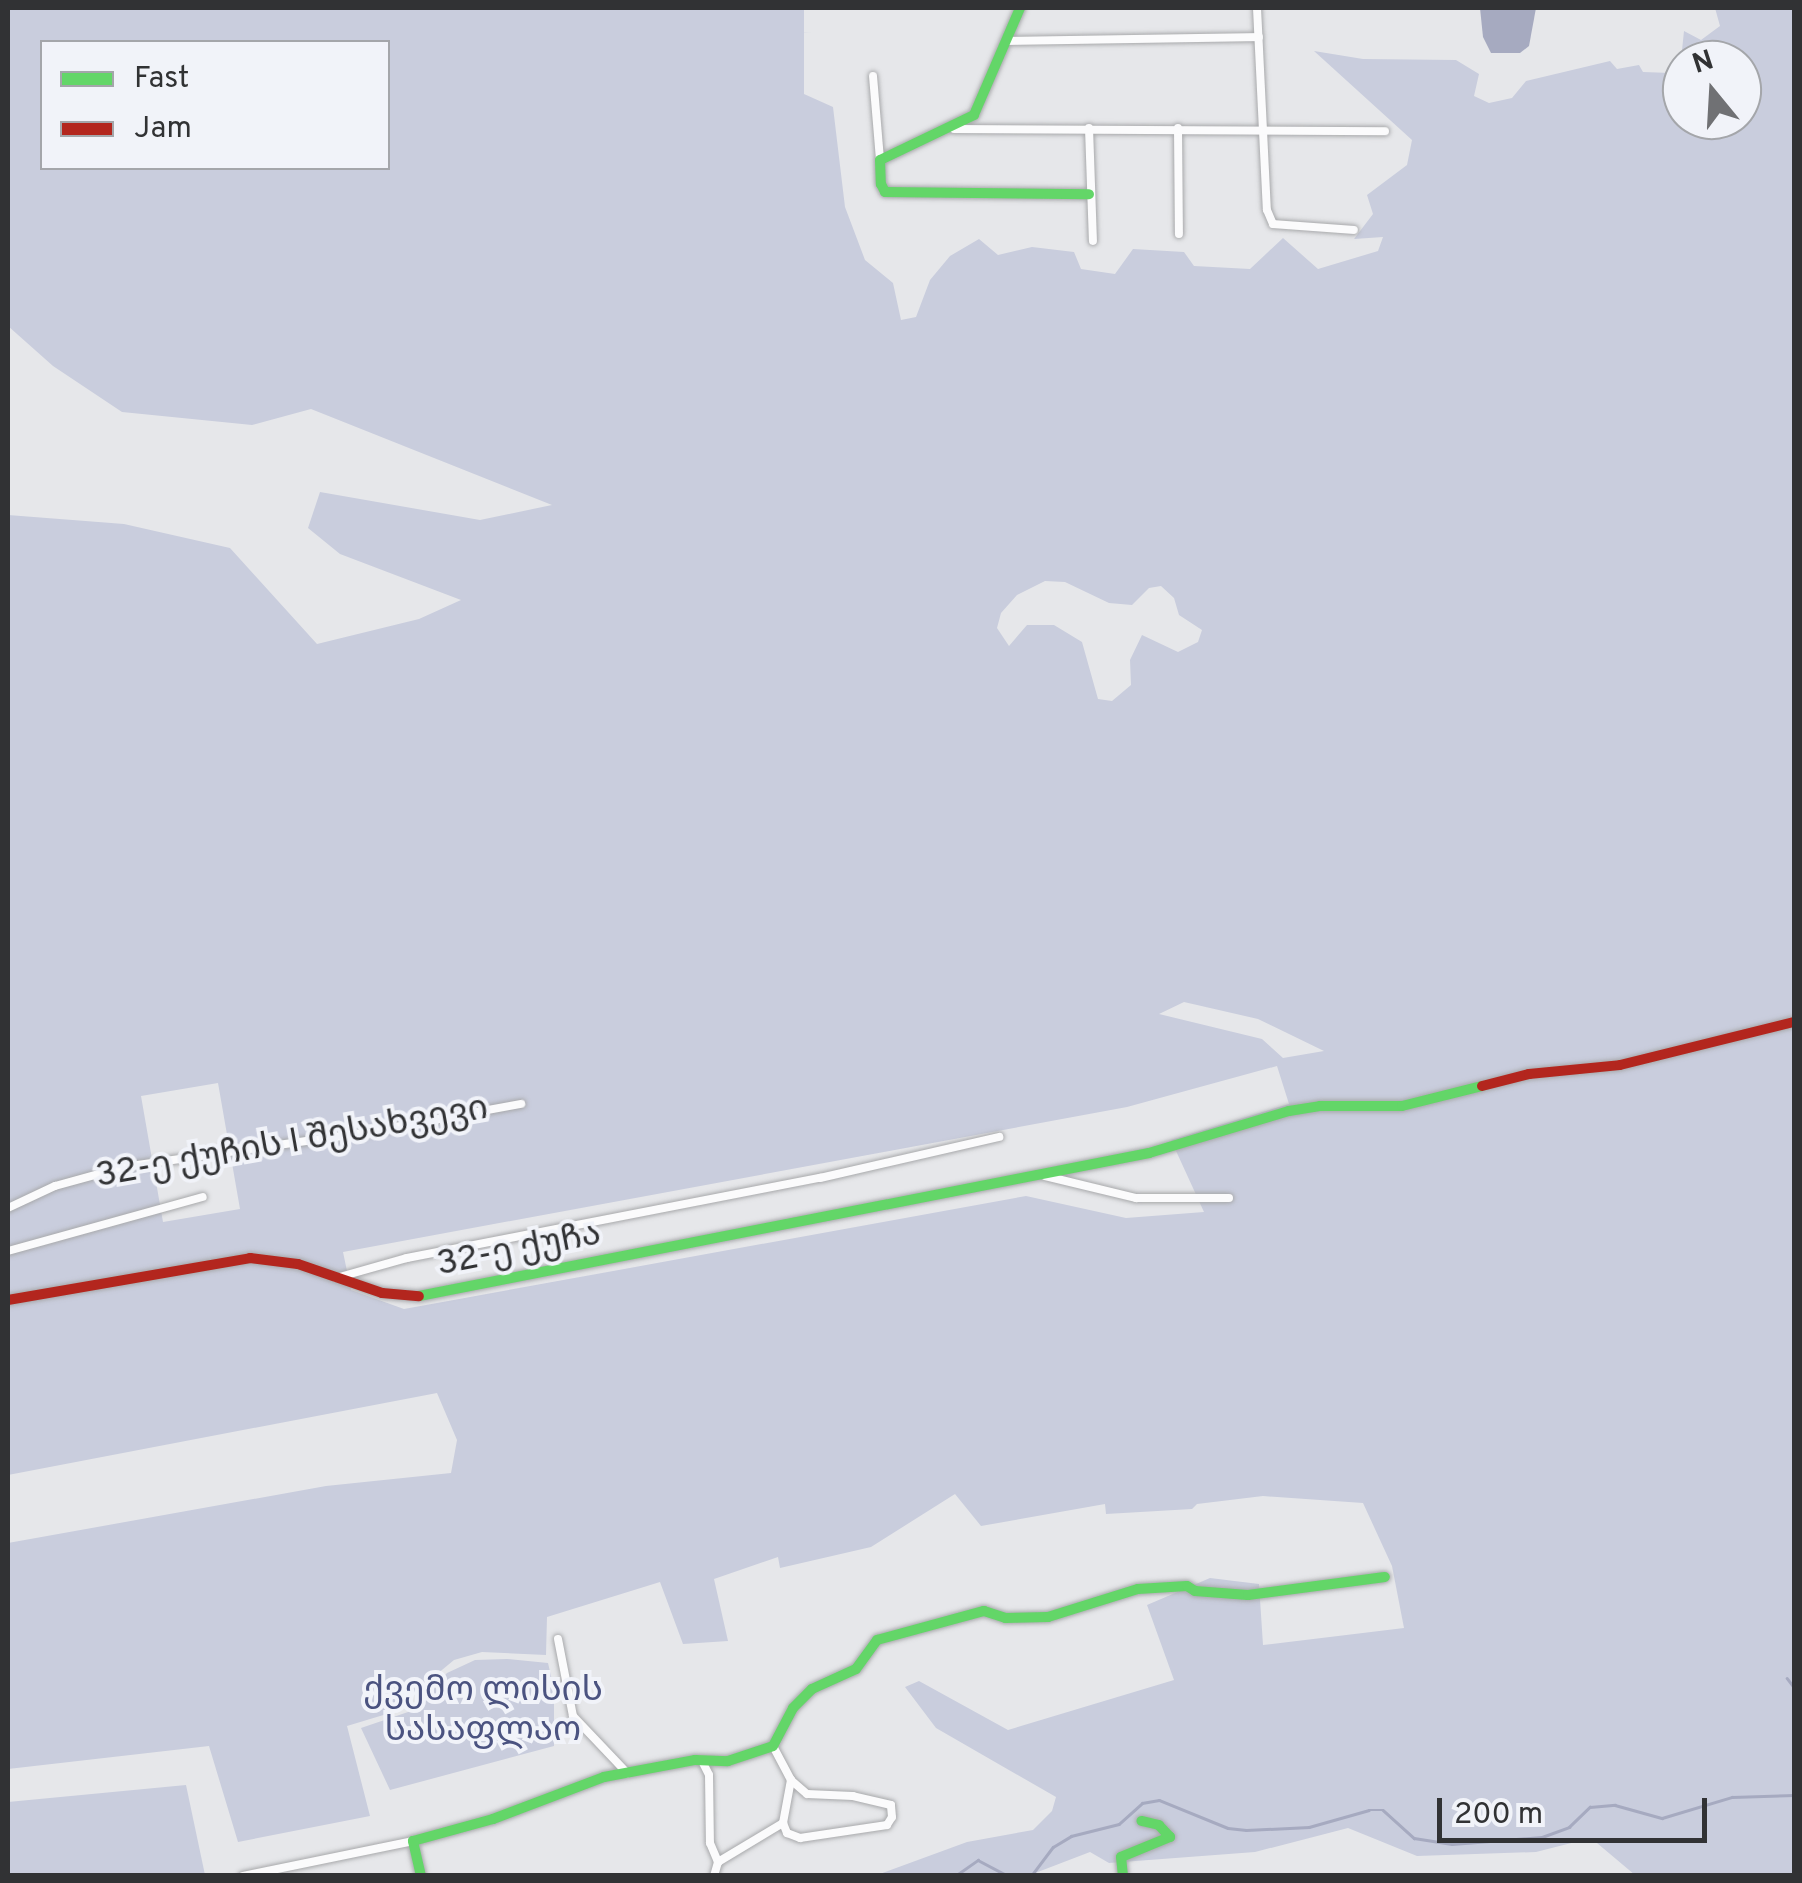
<!DOCTYPE html>
<meta charset="utf-8">
<style>
body{margin:0}
#map{position:relative;width:1802px;height:1883px;overflow:hidden;background:#e6e7ea;font-family:Overpass,"Noto Sans Georgian",sans-serif}
div>[style]{position:absolute}
.green>*{inset:0;background:#c9cddd}
.water>*{inset:0;background:#a6aac0}
.stream>*{height:2.5px;margin:-1.25px;padding:0 1.25px;transform-origin:1.25px;border-radius:1.25px;background:#a6aac0}
.roads{filter:drop-shadow(0 0 2px #a8a9ab) drop-shadow(0 0 2px #a8a9ab)}
.street>*{height:8px;margin:-4px;padding:0 4px;transform-origin:4px;border-radius:4px;background:#fbfbfc}
.fast>*{height:10px;margin:-5px;padding:0 5px;transform-origin:5px;border-radius:5px;background:#63d668}
.jam>*{height:10px;margin:-5px;padding:0 5px;transform-origin:5px;border-radius:5px;background:#b3261e}
span{translate:-50% -50%;white-space:nowrap;text-align:center;line-height:1.15;-webkit-text-stroke:8px #f1f3f9;paint-order:stroke}
.street-label{font-size:35px;color:#313234}
.park-label{font-size:35px;color:#4b5380}
.frame{position:absolute;inset:0;border:10px solid #313234;pointer-events:none}
.legend{position:absolute;left:40px;top:40px;width:350px;height:130px;box-sizing:border-box;background:#f1f3f9;border:2px solid #a4a6aa;margin:0;padding:12px 18px;list-style:none;font-size:30px;color:#313234}
.legend li{display:flex;align-items:center;gap:20px;height:50px}
.legend b{width:50px;border:2px solid #a4a6aa}
.north{position:absolute;left:1662px;top:40px;width:100px;height:100px;box-sizing:border-box;background:#f1f3f9;border:2px solid #a4a6aa;border-radius:50%;rotate:342deg;font-size:28px;font-weight:700;line-height:40px;text-align:center;color:#313234}
.north::after{content:'';display:block;margin:auto;width:35px;height:45px;background:#707174;clip-path:polygon(50% 0,100% 100%,50% 72%,0 100%)}
.scale{position:absolute;left:1437px;top:1798px;width:270px;height:45px;box-sizing:border-box;border:5px solid #313234;border-top:0;padding-left:12px;font-size:30px;line-height:35px;white-space:nowrap;color:#313234;-webkit-text-stroke:8px #f1f3f9;paint-order:stroke}
</style>
<div id="map">
<div class="green">
<i style="clip-path:polygon(evenodd,8px 8px,804px 8px,804px 94px,833px 107px,845px 207px,865px 260px,893px 283px,901px 320px,916px 317px,930px 280px,950px 256px,979px 239px,998px 255px,1032px 247px,1074px 252px,1081px 269px,1115px 274px,1133px 249px,1184px 252px,1194px 266px,1250px 269px,1283px 238px,1318px 269px,1378px 251px,1383px 237px,1354px 239px,1373px 214px,1367px 195px,1407px 165px,1412px 140px,1314px 51px,1363px 59px,1456px 60px,1479px 74px,1474px 96px,1489px 103px,1512px 98px,1526px 81px,1610px 61px,1617px 69px,1639px 65px,1643px 72px,1671px 73px,1681px 60px,1684px 31px,1701px 40px,1720px 26px,1715px 8px,1794px 8px,1794px 1875px,1635px 1875px,1591px 1838px,1536px 1852px,1417px 1856px,1348px 1828px,1255px 1852px,1109px 1863px,1090px 1852px,1030px 1875px,877px 1875px,967px 1842px,1033px 1830px,1052px 1811px,1056px 1797px,936px 1728px,905px 1687px,919px 1681px,1008px 1730px,1174px 1680px,1147px 1605px,1210px 1578px,1259px 1584px,1263px 1645px,1404px 1628px,1392px 1566px,1363px 1503px,1263px 1496px,1197px 1504px,1192px 1509px,1106px 1514px,1105px 1504px,981px 1526px,955px 1494px,871px 1547px,780px 1568px,778px 1557px,714px 1579px,728px 1641px,683px 1644px,660px 1582px,547px 1617px,546px 1655px,482px 1652px,454px 1660px,390px 1713px,347px 1726px,370px 1816px,238px 1842px,209px 1746px,8px 1769px,8px 1543px,326px 1486px,451px 1473px,457px 1440px,437px 1393px,8px 1475px,8px 515px,124px 524px,230px 548px,317px 644px,419px 619px,461px 600px,340px 554px,308px 528px,320px 492px,480px 520px,552px 505px,311px 409px,252px 425px,122px 412px,53px 366px,8px 326px,8px 8px,42px 42px,388px 42px,388px 168px,42px 168px,42px 42px,8px 8px,1682px 60px,1742px 60px,1742px 120px,1682px 120px,1682px 60px,8px 8px,1045px 581px,1065px 582px,1109px 603px,1132px 605px,1149px 588px,1161px 586px,1174px 598px,1179px 615px,1202px 630px,1198px 642px,1178px 652px,1142px 635px,1130px 660px,1131px 685px,1112px 701px,1098px 699px,1082px 642px,1054px 625px,1027px 625px,1009px 646px,997px 628px,1001px 613px,1017px 595px,1045px 581px,8px 8px,1184px 1002px,1258px 1019px,1324px 1051px,1283px 1058px,1262px 1039px,1159px 1014px,1184px 1002px,8px 8px,1277px 1066px,1289px 1104px,1171px 1140px,1204px 1212px,1126px 1218px,1026px 1196px,404px 1309px,351px 1290px,343px 1252px,1127px 1107px,1277px 1066px,8px 8px,218px 1083px,240px 1209px,163px 1222px,141px 1096px,218px 1083px)"></i>
<i style="clip-path:polygon(507px 1659px,548px 1663px,554px 1689px,554px 1746px,390px 1790px,361px 1728px,411px 1711px,447px 1673px,475px 1660px)"></i>
<i style="clip-path:polygon(186px 1785px,205px 1875px,8px 1875px,8px 1802px)"></i>
</div>
<div class="water">
<i style="clip-path:polygon(1480px 8px,1536px 8px,1529px 46px,1520px 53px,1491px 53px,1483px 37px)"></i>
</div>
<div class="stream">
<i style="left:1787px;top:1678px;width:11px;rotate:52deg"></i>
<i style="left:955px;top:1876px;width:28px;rotate:-35deg"></i>
<i style="left:978px;top:1860px;width:34px;rotate:28deg"></i>
<i style="left:1031px;top:1876px;width:36px;rotate:-53deg"></i>
<i style="left:1053px;top:1847px;width:21px;rotate:-31deg"></i>
<i style="left:1071px;top:1836px;width:49px;rotate:-14deg"></i>
<i style="left:1119px;top:1824px;width:31px;rotate:-42deg"></i>
<i style="left:1142px;top:1803px;width:17px;rotate:-10deg"></i>
<i style="left:1159px;top:1800px;width:74px;rotate:22.1deg"></i>
<i style="left:1228px;top:1828px;width:18px;rotate:6deg"></i>
<i style="left:1246px;top:1830px;width:63px;rotate:-2.7deg"></i>
<i style="left:1309px;top:1827px;width:62px;rotate:-15.8deg"></i>
<i style="left:1369px;top:1810px;width:14px"></i>
<i style="left:1383px;top:1810px;width:42px;rotate:42.1deg"></i>
<i style="left:1414px;top:1838px;width:38px;rotate:9deg"></i>
<i style="left:1452px;top:1844px;width:90px;rotate:-4.4deg"></i>
<i style="left:1542px;top:1837px;width:29px;rotate:-20deg"></i>
<i style="left:1569px;top:1827px;width:29px;rotate:-44deg"></i>
<i style="left:1590px;top:1807px;width:25px;rotate:-5deg"></i>
<i style="left:1615px;top:1805px;width:49px;rotate:15.5deg"></i>
<i style="left:1662px;top:1818px;width:73px;rotate:-16.7deg"></i>
<i style="left:1732px;top:1797px;width:62px;rotate:-1.8deg"></i>
</div>
<div class="roads">
<div class="street">
<i style="left:1257px;top:8px;width:202px;rotate:87.2deg"></i>
<i style="left:1267px;top:210px;width:15px;rotate:67deg"></i>
<i style="left:1273px;top:224px;width:81px;rotate:4.2deg"></i>
<i style="left:1008px;top:41px;width:251px;rotate:-0.9deg"></i>
<i style="left:873px;top:76px;width:84px;rotate:85.2deg"></i>
<i style="left:1089px;top:128px;width:113px;rotate:88deg"></i>
<i style="left:1178px;top:128px;width:106px;rotate:89.5deg"></i>
<i style="left:954px;top:129px;width:431px;rotate:0.3deg"></i>
<i style="left:1045px;top:1176px;width:94px;rotate:13.6deg"></i>
<i style="left:1136px;top:1198px;width:93px"></i>
<i style="left:8px;top:1208px;width:52px;rotate:-25.1deg"></i>
<i style="left:55px;top:1186px;width:72px;rotate:-15.4deg"></i>
<i style="left:124px;top:1167px;width:235px;rotate:-8.1deg"></i>
<i style="left:357px;top:1134px;width:167px;rotate:-10.4deg"></i>
<i style="left:8px;top:1251px;width:202px;rotate:-15.5deg"></i>
<i style="left:336px;top:1278px;width:74px;rotate:-15.7deg"></i>
<i style="left:407px;top:1258px;width:421px;rotate:-11deg"></i>
<i style="left:820px;top:1178px;width:184px;rotate:-12.9deg"></i>
<i style="left:558px;top:1639px;width:78px;rotate:79deg"></i>
<i style="left:573px;top:1716px;width:79px;rotate:46.5deg"></i>
<i style="left:703px;top:1763px;width:13px;rotate:63deg"></i>
<i style="left:709px;top:1775px;width:68px;rotate:89.2deg"></i>
<i style="left:710px;top:1843px;width:21px;rotate:67deg"></i>
<i style="left:783px;top:1823px;width:11px;rotate:68deg"></i>
<i style="left:787px;top:1833px;width:14px;rotate:21deg"></i>
<i style="left:800px;top:1838px;width:88px;rotate:-8.5deg"></i>
<i style="left:887px;top:1825px;width:9px;rotate:-58deg"></i>
<i style="left:892px;top:1817px;width:12px;rotate:-95deg"></i>
<i style="left:891px;top:1805px;width:39px;rotate:-167deg"></i>
<i style="left:853px;top:1796px;width:46px;rotate:-177.5deg"></i>
<i style="left:807px;top:1794px;width:21px;rotate:-139deg"></i>
<i style="left:243px;top:1876px;width:174px;rotate:-11.6deg"></i>
<i style="left:714px;top:1876px;width:15px;rotate:-74deg"></i>
<i style="left:718px;top:1862px;width:76px;rotate:-31deg"></i>
<i style="left:783px;top:1823px;width:44px;rotate:-79.5deg"></i>
<i style="left:791px;top:1780px;width:38px;rotate:-118deg"></i>
</div>
<div class="fast">
<i style="left:1020px;top:8px;width:116px;rotate:113.3deg"></i>
<i style="left:974px;top:115px;width:104px;rotate:154.4deg"></i>
<i style="left:880px;top:160px;width:24px;rotate:88deg"></i>
<i style="left:881px;top:184px;width:9px;rotate:63deg"></i>
<i style="left:885px;top:192px;width:204px;rotate:0.6deg"></i>
<i style="left:419px;top:1296px;width:744px;rotate:-11.08deg"></i>
<i style="left:1149px;top:1153px;width:146px;rotate:-16.7deg"></i>
<i style="left:1289px;top:1111px;width:31px;rotate:-9deg"></i>
<i style="left:1320px;top:1106px;width:82px"></i>
<i style="left:1402px;top:1106px;width:82px;rotate:-14deg"></i>
<i style="left:421px;top:1876px;width:36px;rotate:-103deg"></i>
<i style="left:413px;top:1841px;width:83px;rotate:-15.4deg"></i>
<i style="left:493px;top:1819px;width:119px;rotate:-20.7deg"></i>
<i style="left:604px;top:1777px;width:93px;rotate:-10.6deg"></i>
<i style="left:695px;top:1760px;width:33px;rotate:2deg"></i>
<i style="left:728px;top:1761px;width:47px;rotate:-18.4deg"></i>
<i style="left:773px;top:1746px;width:43px;rotate:-62.2deg"></i>
<i style="left:793px;top:1708px;width:27px;rotate:-45deg"></i>
<i style="left:812px;top:1689px;width:48px;rotate:-24.4deg"></i>
<i style="left:856px;top:1669px;width:36px;rotate:-54deg"></i>
<i style="left:877px;top:1640px;width:111px;rotate:-15.2deg"></i>
<i style="left:984px;top:1611px;width:22px;rotate:18deg"></i>
<i style="left:1005px;top:1618px;width:43px;rotate:-1.3deg"></i>
<i style="left:1048px;top:1617px;width:94px;rotate:-17.3deg"></i>
<i style="left:1138px;top:1589px;width:49px;rotate:-3.5deg"></i>
<i style="left:1187px;top:1586px;width:9px;rotate:32deg"></i>
<i style="left:1195px;top:1591px;width:53px;rotate:4.3deg"></i>
<i style="left:1248px;top:1595px;width:138px;rotate:-7.5deg"></i>
<i style="left:1123px;top:1876px;width:19px;rotate:-96deg"></i>
<i style="left:1121px;top:1857px;width:53px;rotate:-22.2deg"></i>
<i style="left:1170px;top:1837px;width:16px;rotate:-133deg"></i>
<i style="left:1159px;top:1825px;width:18px;rotate:-167deg"></i>
</div>
<div class="jam">
<i style="left:1482px;top:1086px;width:49px;rotate:-14.3deg"></i>
<i style="left:1529px;top:1074px;width:91px;rotate:-5.6deg"></i>
<i style="left:1620px;top:1065px;width:179px;rotate:-13.9deg"></i>
<i style="left:8px;top:1300px;width:246px;rotate:-9.8deg"></i>
<i style="left:250px;top:1258px;width:48px;rotate:7.1deg"></i>
<i style="left:298px;top:1264px;width:89px;rotate:19deg"></i>
<i style="left:382px;top:1293px;width:37px;rotate:5deg"></i>
</div>
</div>
<div class="street-label">
<span style="left:292px;top:1143px;rotate:-10deg">32-ე ქუჩის I შესახვევი</span>
<span style="left:519px;top:1250px;rotate:-11deg">32-ე ქუჩა</span>
</div>
<div class="park-label">
<span style="left:483px;top:1711px">ქვემო ლისის<br>სასაფლაო</span>
</div>
<div class="frame"></div>
<ul class="legend">
<li><b style="height:12px;background:#63d668"></b>Fast</li>
<li><b style="height:12px;background:#b3261e"></b>Jam</li>
</ul>
<div class="north">N</div>
<div class="scale">200 m</div>
</div>
